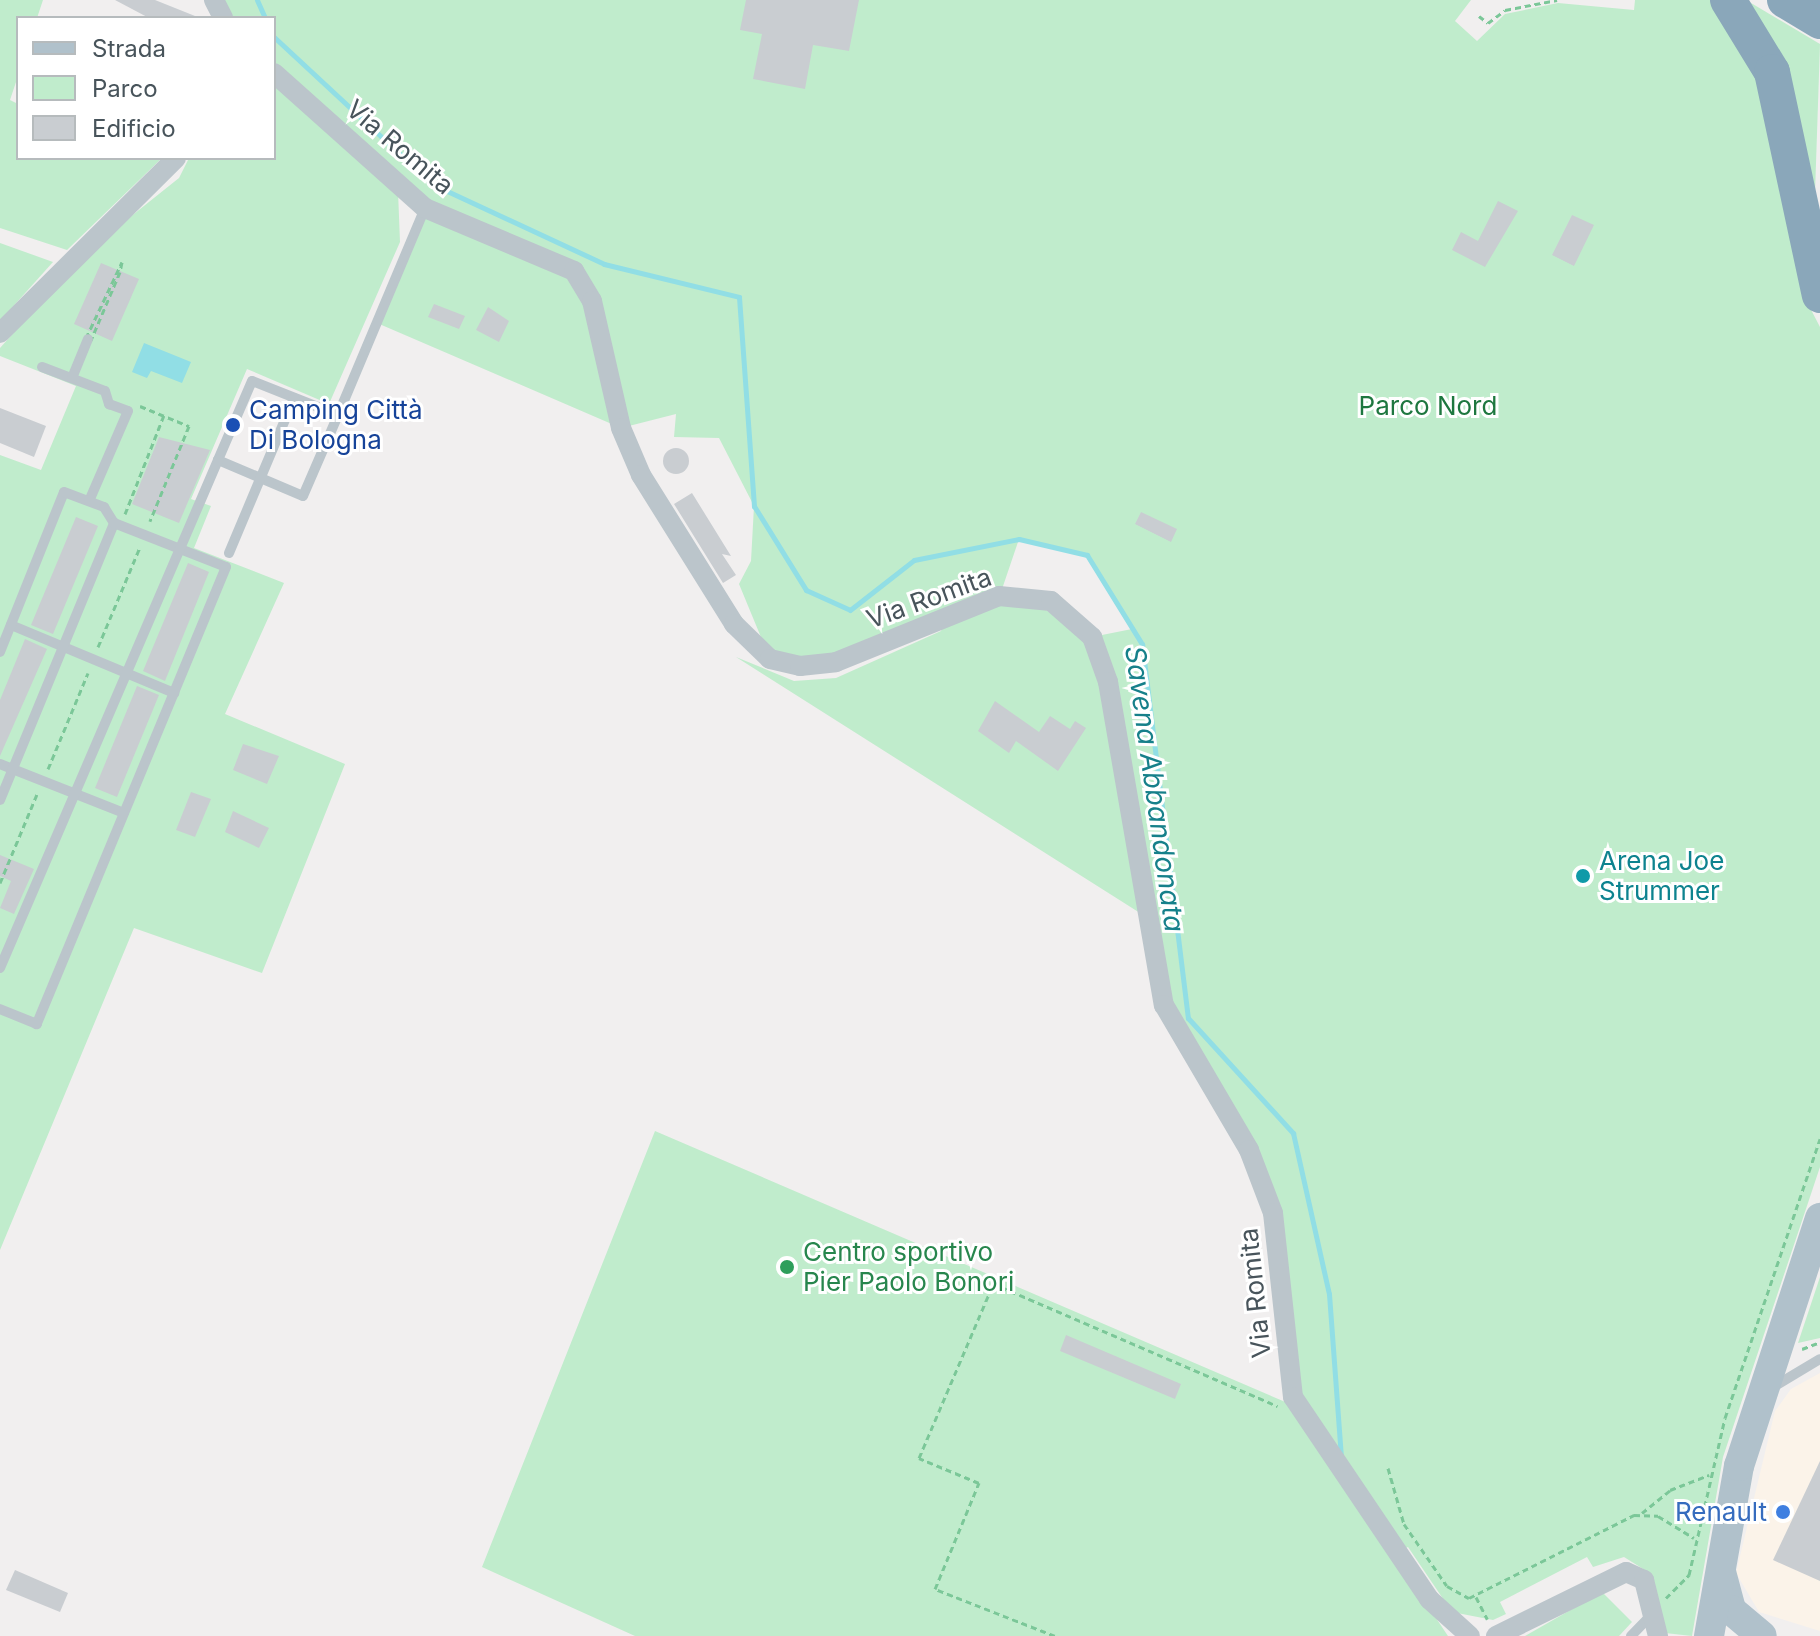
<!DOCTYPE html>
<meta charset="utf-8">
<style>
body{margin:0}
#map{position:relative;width:1820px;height:1636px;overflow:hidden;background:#f1efef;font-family:Inter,sans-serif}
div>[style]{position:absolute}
.commercial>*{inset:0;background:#fbf3e9}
.green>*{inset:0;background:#c0eccc}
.water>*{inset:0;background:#91dee5}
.stream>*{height:5px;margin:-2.5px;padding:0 2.5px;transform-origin:2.5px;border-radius:2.5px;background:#91dee5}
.building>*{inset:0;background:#c9cdd1}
.round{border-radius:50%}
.path>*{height:3px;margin-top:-1.5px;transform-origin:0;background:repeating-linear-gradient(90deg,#7bc798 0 6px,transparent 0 10px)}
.service>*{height:10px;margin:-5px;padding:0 5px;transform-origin:5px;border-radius:5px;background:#bbc5cb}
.minor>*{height:20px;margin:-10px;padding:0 10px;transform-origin:10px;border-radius:10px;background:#bbc5cb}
.primary>*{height:30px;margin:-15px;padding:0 15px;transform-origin:15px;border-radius:15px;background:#b0c1cb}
.motorway>*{height:36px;margin:-18px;padding:0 18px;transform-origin:18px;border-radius:18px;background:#8aa7ba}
.dots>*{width:22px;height:22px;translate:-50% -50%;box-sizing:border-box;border:4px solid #fff;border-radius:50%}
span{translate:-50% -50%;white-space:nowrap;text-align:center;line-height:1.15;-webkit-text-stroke:6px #fff;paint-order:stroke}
.street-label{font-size:26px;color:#48545b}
.park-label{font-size:26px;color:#1e773f}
.transit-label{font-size:26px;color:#164399}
.left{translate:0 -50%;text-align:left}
.culture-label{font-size:26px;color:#0d838f}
.leisure-label{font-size:26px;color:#27864d}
.shop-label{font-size:26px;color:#366cbe}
.right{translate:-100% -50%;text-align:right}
.water-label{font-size:28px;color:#16808a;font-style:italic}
.legend{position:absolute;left:16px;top:16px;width:260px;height:144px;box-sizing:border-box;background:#fff;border:2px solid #b6bbbd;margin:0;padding:10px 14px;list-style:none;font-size:24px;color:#48545b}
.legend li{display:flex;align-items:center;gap:16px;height:40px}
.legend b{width:40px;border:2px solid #b6bbbd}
</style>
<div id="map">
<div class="commercial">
<i style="clip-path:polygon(1820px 1373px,1820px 1631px,1759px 1612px,1736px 1573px,1775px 1411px,1791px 1389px)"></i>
</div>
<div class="green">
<i style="clip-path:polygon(0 0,43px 0,37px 18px,18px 18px,18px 76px,10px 100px,18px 104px,18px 158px,162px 158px,67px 250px,0 228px)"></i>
<i style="clip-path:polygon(evenodd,214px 0,1471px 0,1455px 21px,1477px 41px,1505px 14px,1558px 3px,1634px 10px,1635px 0,1717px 0,1749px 41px,1807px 302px,1820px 327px,1820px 1167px,1723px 1457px,1692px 1636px,1665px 1633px,1648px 1572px,1624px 1557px,1593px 1567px,1587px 1557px,1500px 1602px,1506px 1614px,1493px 1620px,1452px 1612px,1408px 1547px,1402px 1550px,1342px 1477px,1448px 1636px,635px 1636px,482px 1567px,655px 1131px,1290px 1404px,1273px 1213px,1187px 1054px,1140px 913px,736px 657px,794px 681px,836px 678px,941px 631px,947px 613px,836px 662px,770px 659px,739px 584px,751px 561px,754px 506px,719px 438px,674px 437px,676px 414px,621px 428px,377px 323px,425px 208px,274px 73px,274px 18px,223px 18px,214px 0,1019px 539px,1087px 556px,1132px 629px,1092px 637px,1020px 595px,1000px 595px,1019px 539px)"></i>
<i style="clip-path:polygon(1746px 0,1820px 44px,1815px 193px)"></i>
<i style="clip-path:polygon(274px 83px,398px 191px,400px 242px,329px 404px,247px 369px,191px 499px,211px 506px,194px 548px,284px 583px,225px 714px,345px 764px,262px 973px,134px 928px,0 1250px,0 455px,41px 470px,76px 386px,0 356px,0 348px,85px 253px,179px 178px,189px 158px,274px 158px)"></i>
<i style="clip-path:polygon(0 243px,53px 262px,0 321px)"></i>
<i style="clip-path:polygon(1820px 1277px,1820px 1338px,1798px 1343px)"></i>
<i style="clip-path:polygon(1602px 1592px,1632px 1622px,1619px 1636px,1525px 1636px)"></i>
</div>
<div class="water">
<i style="clip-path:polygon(144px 343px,191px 362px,182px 383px,151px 371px,147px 378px,132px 372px)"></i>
</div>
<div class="stream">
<i style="left:257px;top:0;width:20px;rotate:66deg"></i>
<i style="left:274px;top:37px;width:216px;rotate:42.9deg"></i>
<i style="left:432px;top:184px;width:190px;rotate:24.9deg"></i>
<i style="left:604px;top:264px;width:139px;rotate:13.7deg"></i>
<i style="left:739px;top:297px;width:210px;rotate:85.9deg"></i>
<i style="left:754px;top:506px;width:99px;rotate:58.2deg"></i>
<i style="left:806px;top:590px;width:48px;rotate:24.4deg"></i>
<i style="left:850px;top:610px;width:81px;rotate:-38deg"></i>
<i style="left:914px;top:560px;width:107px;rotate:-11.3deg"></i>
<i style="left:1019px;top:539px;width:70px;rotate:13.2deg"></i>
<i style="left:1087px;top:555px;width:105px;rotate:58.3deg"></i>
<i style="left:1142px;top:644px;width:377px;rotate:83deg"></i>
<i style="left:1188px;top:1018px;width:156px;rotate:47.6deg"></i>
<i style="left:1293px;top:1133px;width:165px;rotate:77.4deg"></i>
<i style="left:1329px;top:1294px;width:162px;rotate:85.8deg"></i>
</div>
<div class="building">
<i style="clip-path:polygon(115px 0,155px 0,200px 18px,149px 18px)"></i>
<i style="clip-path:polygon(746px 0,859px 0,849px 51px,813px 45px,805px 89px,753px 79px,762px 34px,740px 30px)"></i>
<i style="clip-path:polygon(1498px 201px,1518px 211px,1485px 267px,1452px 250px,1461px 232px,1478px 241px)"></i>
<i style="clip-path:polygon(1572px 215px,1594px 225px,1574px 266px,1552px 255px)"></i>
<i style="clip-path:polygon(101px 263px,139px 279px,112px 341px,74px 324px)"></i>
<i style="clip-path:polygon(434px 304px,465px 316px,459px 329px,428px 317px)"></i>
<i style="clip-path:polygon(488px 307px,509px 321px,499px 342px,476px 330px)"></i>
<i style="clip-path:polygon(0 408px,46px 426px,34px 457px,0 443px)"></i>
<i style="clip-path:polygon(159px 437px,210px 450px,179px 523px,132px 504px)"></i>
<i class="round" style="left:663px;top:448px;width:26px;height:26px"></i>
<i style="clip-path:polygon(692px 493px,731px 556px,722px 554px,736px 575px,723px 583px,674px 504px)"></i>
<i style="clip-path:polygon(1141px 512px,1177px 529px,1171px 542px,1135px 524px)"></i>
<i style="clip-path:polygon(76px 517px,98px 526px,53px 634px,31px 625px)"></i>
<i style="clip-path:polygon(188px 563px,209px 572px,165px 681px,143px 671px)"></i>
<i style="clip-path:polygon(25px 639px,47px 649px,0 756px,0 700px)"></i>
<i style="clip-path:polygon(137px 686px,159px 695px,117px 797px,95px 788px)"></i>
<i style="clip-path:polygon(995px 701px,1039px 732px,1050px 716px,1070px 729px,1075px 721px,1086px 728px,1058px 771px,1016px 741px,1009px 753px,978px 731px)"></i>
<i style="clip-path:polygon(243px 744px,279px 756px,267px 784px,233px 770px)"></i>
<i style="clip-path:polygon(191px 792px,211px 799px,195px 837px,176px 830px)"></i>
<i style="clip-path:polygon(233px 811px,269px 828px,259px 848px,225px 832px)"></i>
<i style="clip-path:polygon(0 855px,34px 869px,14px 914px,0 908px,11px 881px,0 876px)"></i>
<i style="clip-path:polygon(1066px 1335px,1181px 1384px,1175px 1399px,1060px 1351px)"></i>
<i style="clip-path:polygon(1820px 1461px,1820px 1581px,1773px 1560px)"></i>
<i style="clip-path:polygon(15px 1570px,68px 1593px,60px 1612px,6px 1590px)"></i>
</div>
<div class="path">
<i style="left:1479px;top:16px;width:11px;rotate:38deg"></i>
<i style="left:1488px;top:23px;width:21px;rotate:-37deg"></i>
<i style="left:1505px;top:10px;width:53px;rotate:-10.9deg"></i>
<i style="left:122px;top:262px;width:10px;rotate:101deg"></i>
<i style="left:120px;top:272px;width:74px;rotate:113.1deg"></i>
<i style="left:91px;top:340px;width:5px;rotate:-158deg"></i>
<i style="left:86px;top:338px;width:84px;rotate:-64.7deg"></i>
<i style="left:140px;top:406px;width:53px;rotate:22.2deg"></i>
<i style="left:189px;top:426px;width:103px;rotate:112.3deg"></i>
<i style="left:125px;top:514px;width:106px;rotate:-68.5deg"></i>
<i style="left:98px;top:647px;width:108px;rotate:-67.2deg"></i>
<i style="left:48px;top:769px;width:104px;rotate:-67.4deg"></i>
<i style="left:0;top:883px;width:96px;rotate:-67.4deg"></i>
<i style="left:1802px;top:1349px;width:19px;rotate:-21deg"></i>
<i style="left:1388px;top:1468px;width:58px;rotate:74.1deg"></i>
<i style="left:1404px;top:1524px;width:75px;rotate:55.3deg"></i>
<i style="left:1447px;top:1586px;width:25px;rotate:29deg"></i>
<i style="left:1469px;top:1598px;width:185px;rotate:-26.7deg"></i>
<i style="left:1634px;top:1515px;width:24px;rotate:2deg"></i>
<i style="left:1658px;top:1516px;width:42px;rotate:31.4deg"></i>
<i style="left:1642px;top:1513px;width:36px;rotate:-39deg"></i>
<i style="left:1670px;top:1490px;width:42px;rotate:-21deg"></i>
<i style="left:1476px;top:1597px;width:25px;rotate:63deg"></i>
<i style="left:1666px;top:1598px;width:33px;rotate:-45deg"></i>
<i style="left:1689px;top:1575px;width:161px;rotate:-77.1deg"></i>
<i style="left:1725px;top:1418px;width:295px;rotate:-71.2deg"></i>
<i style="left:1055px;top:1636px;width:129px;rotate:-158.6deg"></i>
<i style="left:935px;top:1589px;width:115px;rotate:-67.5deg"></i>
<i style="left:979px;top:1483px;width:65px;rotate:-157.4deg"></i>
<i style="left:919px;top:1458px;width:184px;rotate:-66.9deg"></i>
<i style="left:991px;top:1289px;width:10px;rotate:-11deg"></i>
<i style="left:1001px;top:1287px;width:301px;rotate:23.3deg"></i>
</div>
<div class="service">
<i style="left:42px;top:367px;width:67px;rotate:20.9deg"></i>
<i style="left:105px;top:391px;width:14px;rotate:73deg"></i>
<i style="left:109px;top:404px;width:20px;rotate:20deg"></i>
<i style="left:128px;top:411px;width:98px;rotate:113.4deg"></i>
<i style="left:72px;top:378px;width:42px;rotate:-67.7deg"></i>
<i style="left:338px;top:415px;width:92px;rotate:-158.4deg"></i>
<i style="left:252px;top:381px;width:86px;rotate:113.3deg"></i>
<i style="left:218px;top:460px;width:92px;rotate:23deg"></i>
<i style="left:303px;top:496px;width:88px;rotate:-66.6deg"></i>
<i style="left:338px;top:415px;width:225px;rotate:-67.2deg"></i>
<i style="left:229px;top:553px;width:168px;rotate:-67.2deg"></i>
<i style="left:11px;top:625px;width:177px;rotate:22.6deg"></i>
<i style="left:0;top:652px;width:172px;rotate:-68.2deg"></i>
<i style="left:64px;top:492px;width:43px;rotate:20.6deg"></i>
<i style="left:104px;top:507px;width:19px;rotate:58deg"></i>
<i style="left:0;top:764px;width:133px;rotate:21.6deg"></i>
<i style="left:0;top:800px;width:300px;rotate:-67.6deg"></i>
<i style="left:114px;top:523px;width:120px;rotate:21.4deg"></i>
<i style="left:226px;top:567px;width:495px;rotate:112.5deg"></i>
<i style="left:37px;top:1024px;width:40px;rotate:-158deg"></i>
<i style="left:0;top:968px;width:553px;rotate:-66.77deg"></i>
<i style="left:1775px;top:1386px;width:52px;rotate:-31deg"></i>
<i style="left:1631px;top:1636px;width:29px;rotate:-46deg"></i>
</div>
<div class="minor">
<i style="left:214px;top:0;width:20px;rotate:63deg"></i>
<i style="left:274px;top:73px;width:203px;rotate:41.8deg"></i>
<i style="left:425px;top:208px;width:162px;rotate:22.9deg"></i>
<i style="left:574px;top:271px;width:35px;rotate:59deg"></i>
<i style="left:592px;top:301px;width:130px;rotate:77.1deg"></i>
<i style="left:621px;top:428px;width:51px;rotate:66.9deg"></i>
<i style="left:641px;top:475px;width:176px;rotate:58deg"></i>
<i style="left:734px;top:624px;width:50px;rotate:44.2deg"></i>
<i style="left:770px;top:659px;width:31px;rotate:13deg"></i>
<i style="left:800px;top:666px;width:36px;rotate:-6deg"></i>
<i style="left:836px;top:662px;width:176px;rotate:-22deg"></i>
<i style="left:999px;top:596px;width:52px;rotate:5.5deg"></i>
<i style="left:1051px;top:601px;width:55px;rotate:41.3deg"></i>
<i style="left:1092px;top:637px;width:48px;rotate:70.4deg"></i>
<i style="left:1108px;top:682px;width:328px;rotate:80.2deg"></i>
<i style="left:1164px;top:1005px;width:168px;rotate:59.6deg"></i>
<i style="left:1249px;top:1150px;width:67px;rotate:69.1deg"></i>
<i style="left:1273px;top:1213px;width:185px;rotate:83.8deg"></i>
<i style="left:1293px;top:1397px;width:244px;rotate:56deg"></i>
<i style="left:1429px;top:1599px;width:55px;rotate:42.1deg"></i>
<i style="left:0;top:333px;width:248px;rotate:-44.8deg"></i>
<i style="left:1496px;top:1636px;width:145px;rotate:-26.2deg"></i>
<i style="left:1626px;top:1572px;width:20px;rotate:24deg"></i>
<i style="left:1644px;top:1580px;width:58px;rotate:76deg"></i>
</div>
<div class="primary">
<i style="left:1721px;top:1572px;width:39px;rotate:75deg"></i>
<i style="left:1731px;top:1610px;width:40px;rotate:40deg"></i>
<i style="left:1709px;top:1636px;width:173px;rotate:-80deg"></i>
<i style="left:1739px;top:1466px;width:261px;rotate:-71.9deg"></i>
</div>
<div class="motorway">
<i style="left:1728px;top:0;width:84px;rotate:58.6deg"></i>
<i style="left:1772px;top:72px;width:228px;rotate:77.9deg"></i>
<i style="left:1785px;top:0;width:41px;rotate:31deg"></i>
</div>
<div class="dots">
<i style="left:233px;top:425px;background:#1a4fb4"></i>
<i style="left:1583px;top:876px;background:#0f9aa8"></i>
<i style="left:787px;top:1267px;background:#2e9e5b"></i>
<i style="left:1783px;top:1512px;background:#3f7fe0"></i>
</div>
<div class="street-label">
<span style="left:400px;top:147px;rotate:40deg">Via Romita</span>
<span style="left:929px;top:598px;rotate:-20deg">Via Romita</span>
<span style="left:1255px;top:1293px;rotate:-96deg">Via Romita</span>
</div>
<div class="park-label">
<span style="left:1428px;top:406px">Parco Nord</span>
</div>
<div class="transit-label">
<span class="left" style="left:249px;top:425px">Camping Città<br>Di Bologna</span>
</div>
<div class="culture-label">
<span class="left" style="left:1599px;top:876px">Arena Joe<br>Strummer</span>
</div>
<div class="leisure-label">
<span class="left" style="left:803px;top:1267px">Centro sportivo<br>Pier Paolo Bonori</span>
</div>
<div class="shop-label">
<span class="right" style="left:1767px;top:1512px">Renault</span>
</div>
<div class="water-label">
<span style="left:1155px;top:789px;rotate:82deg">Savena Abbandonata</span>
</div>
<ul class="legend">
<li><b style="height:10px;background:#b0c1cb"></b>Strada</li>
<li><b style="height:22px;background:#c0eccc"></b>Parco</li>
<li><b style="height:22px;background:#c9cdd1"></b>Edificio</li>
</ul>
</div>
